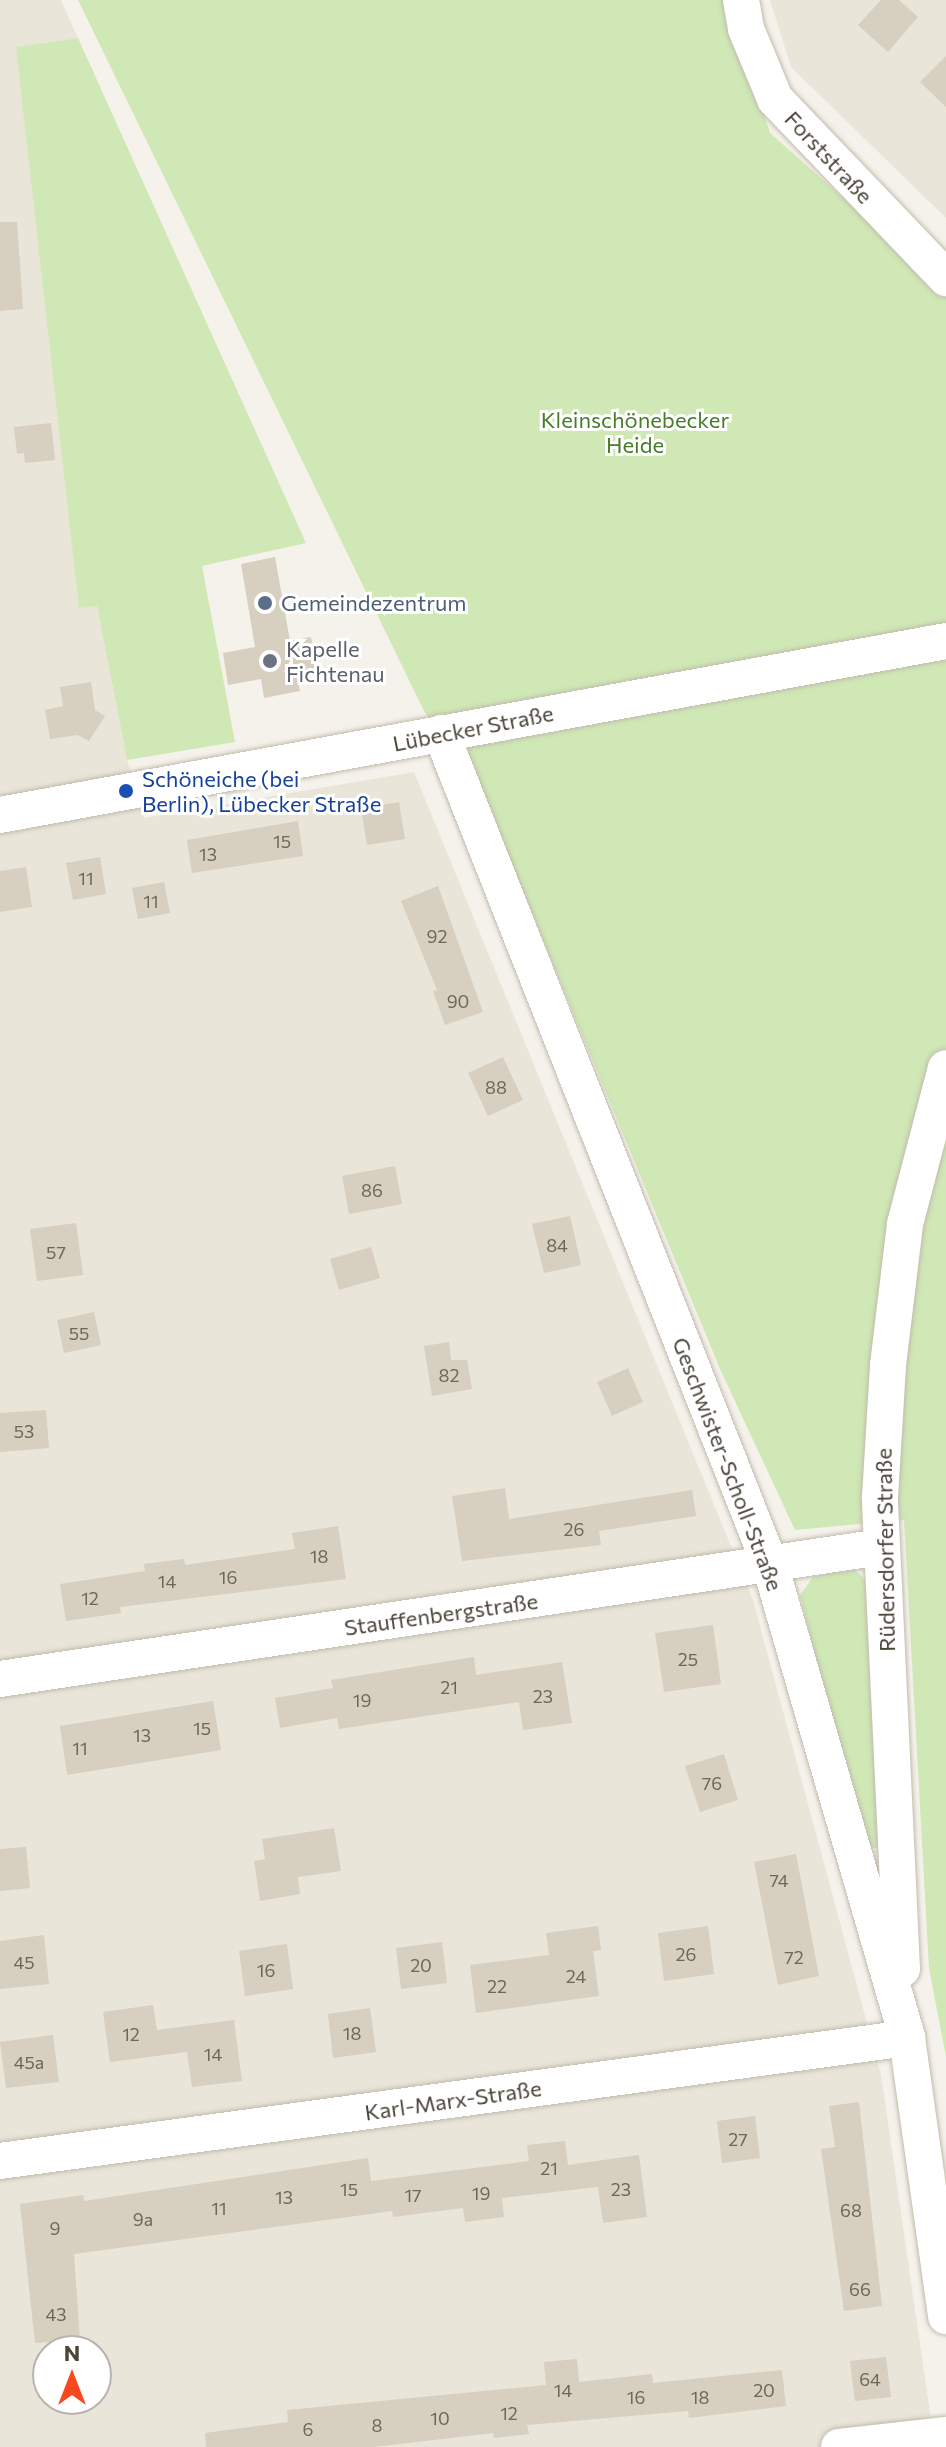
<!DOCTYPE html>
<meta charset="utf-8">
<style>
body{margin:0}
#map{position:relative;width:946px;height:2447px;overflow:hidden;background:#f5f2eb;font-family:Commissioner,sans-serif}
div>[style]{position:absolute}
.residential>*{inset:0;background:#e9e5d9}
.green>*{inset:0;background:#cfe8b5}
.building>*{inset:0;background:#d7cfc0}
.roads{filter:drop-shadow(0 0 2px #c1bbad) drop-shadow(0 0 2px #c1bbad)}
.minor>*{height:36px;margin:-18px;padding:0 18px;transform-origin:18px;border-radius:18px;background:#fff}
.dots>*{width:22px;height:22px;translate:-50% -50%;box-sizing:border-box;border:4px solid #fff;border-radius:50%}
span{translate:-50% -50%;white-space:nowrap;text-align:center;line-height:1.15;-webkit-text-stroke:6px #fff;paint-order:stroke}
.number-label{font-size:18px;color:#6d675b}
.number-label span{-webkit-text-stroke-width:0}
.street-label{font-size:22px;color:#4a4439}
.park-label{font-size:22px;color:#477c2b}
.service-label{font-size:22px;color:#4e5e75}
.left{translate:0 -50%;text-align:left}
.worship-label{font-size:22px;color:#5b616d}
.transit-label{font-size:22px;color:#164399}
.north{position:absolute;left:32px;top:2335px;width:80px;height:80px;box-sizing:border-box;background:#fff;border:2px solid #b7b4b0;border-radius:50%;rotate:0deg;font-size:22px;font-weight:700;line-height:32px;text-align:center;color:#4a4439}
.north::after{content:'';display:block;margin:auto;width:28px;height:36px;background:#f74820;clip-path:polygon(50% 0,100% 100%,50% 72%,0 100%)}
</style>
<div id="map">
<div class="residential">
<i style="clip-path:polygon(evenodd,0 0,61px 0,78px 38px,17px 47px,79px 607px,97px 606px,127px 760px,144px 818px,414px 772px,753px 1600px,881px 2075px,935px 2447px,0 2447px,0 0,48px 2351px,96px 2351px,96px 2399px,48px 2399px,48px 2351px)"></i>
<i style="clip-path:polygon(770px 0,946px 0,946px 218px,791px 67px)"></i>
</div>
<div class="green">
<i style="clip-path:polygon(78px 0,727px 0,770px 133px,946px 289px,946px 2057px,929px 1968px,904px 1520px,795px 1530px,720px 1369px,467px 755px,425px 713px)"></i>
<i style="clip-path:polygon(78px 38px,306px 543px,202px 566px,235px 742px,127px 760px,97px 606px,79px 608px,16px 47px)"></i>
<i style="clip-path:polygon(853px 1568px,868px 1582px,881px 1848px,865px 1848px,800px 1595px,813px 1577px)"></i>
</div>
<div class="building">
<i style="clip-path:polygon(881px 0,899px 0,918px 17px,888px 52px,858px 25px)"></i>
<i style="clip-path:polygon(946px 56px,946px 107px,920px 82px)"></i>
<i style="clip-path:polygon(0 222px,17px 222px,23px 309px,0 311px)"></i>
<i style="clip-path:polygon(51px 423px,55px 460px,25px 463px,24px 453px,17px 454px,14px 427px)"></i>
<i style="clip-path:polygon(275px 557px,290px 641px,311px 637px,317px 668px,296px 672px,300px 691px,264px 698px,261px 679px,228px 685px,223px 653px,255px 647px,241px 564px)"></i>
<i style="clip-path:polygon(91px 682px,95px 710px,105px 716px,89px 741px,78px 735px,50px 739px,45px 710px,63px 706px,60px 687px)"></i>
<i style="clip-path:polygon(399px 802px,405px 839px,367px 845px,361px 808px)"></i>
<i style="clip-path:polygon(298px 821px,303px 856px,192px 873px,187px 840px)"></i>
<i style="clip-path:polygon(100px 857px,106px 894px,73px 900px,66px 863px)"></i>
<i style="clip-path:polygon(26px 867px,32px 907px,0 912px,0 871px)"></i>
<i style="clip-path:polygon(164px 882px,170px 913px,138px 919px,132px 888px)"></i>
<i style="clip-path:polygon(438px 886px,483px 1012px,445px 1025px,433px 991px,437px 990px,401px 901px)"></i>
<i style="clip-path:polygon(503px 1057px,523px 1100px,488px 1116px,468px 1073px)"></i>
<i style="clip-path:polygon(395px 1166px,402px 1204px,349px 1214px,342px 1176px)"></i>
<i style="clip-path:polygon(570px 1216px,581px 1265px,544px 1273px,532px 1224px)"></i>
<i style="clip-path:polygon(76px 1223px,83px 1275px,37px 1281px,30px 1229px)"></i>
<i style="clip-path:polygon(371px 1247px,380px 1278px,339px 1290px,330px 1259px)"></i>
<i style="clip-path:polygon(94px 1312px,101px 1345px,64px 1353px,57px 1320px)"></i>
<i style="clip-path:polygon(449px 1342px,451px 1360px,467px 1360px,472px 1389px,432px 1396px,424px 1346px)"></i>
<i style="clip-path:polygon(628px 1368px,643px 1402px,612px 1416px,597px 1382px)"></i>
<i style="clip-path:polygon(46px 1410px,49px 1448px,0 1452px,0 1413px)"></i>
<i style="clip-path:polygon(505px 1488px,509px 1519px,692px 1490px,696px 1516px,599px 1531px,601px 1545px,462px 1561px,452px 1496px)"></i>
<i style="clip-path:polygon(338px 1526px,346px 1579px,120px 1607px,121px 1613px,66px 1621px,60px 1584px,145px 1571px,144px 1564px,184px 1559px,185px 1565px,295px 1549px,292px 1533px)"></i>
<i style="clip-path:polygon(713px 1625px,721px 1684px,664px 1692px,655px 1633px)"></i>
<i style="clip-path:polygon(474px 1657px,476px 1675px,562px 1662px,572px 1723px,523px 1730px,519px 1702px,339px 1729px,337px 1718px,280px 1728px,275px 1698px,333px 1688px,331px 1680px)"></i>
<i style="clip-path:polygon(213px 1701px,221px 1750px,67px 1775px,60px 1726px)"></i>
<i style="clip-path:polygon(724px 1754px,738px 1800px,700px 1812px,685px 1766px)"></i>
<i style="clip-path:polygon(334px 1828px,341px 1871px,298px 1877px,300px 1894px,260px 1901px,254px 1861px,265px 1859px,262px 1839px)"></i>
<i style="clip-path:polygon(26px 1847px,30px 1888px,0 1891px,0 1849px)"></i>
<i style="clip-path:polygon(796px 1854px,819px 1976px,778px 1985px,754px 1862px)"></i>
<i style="clip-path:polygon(598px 1926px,601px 1950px,593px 1951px,599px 1996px,476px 2013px,470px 1965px,549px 1955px,546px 1933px)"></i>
<i style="clip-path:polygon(708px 1926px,714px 1974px,664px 1981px,658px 1933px)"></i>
<i style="clip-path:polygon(44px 1935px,49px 1984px,0 1989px,0 1941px)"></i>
<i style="clip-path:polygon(442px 1942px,447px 1983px,401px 1989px,396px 1948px)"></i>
<i style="clip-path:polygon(287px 1944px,293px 1989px,245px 1996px,239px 1951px)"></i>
<i style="clip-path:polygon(153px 2005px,157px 2030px,234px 2020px,242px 2081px,192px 2087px,187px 2052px,110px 2062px,103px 2012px)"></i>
<i style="clip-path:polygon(370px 2008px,376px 2052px,333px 2058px,328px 2014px)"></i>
<i style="clip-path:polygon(53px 2035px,59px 2082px,6px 2088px,0 2042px)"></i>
<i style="clip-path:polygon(859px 2102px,882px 2306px,844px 2311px,821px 2149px,835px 2147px,829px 2106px)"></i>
<i style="clip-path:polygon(755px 2116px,760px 2158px,722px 2163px,717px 2121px)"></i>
<i style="clip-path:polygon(565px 2141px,568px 2165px,639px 2155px,647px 2217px,603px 2223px,598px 2187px,502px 2198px,504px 2217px,465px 2222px,463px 2208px,393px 2217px,392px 2211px,74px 2254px,80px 2340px,35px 2343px,20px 2204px,83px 2195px,84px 2201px,368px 2158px,371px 2181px,529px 2161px,527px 2145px)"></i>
<i style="clip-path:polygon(886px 2357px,891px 2397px,855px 2401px,850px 2361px)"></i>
<i style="clip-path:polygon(577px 2359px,579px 2382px,652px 2374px,653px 2383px,782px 2370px,786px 2406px,689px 2418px,688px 2411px,527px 2425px,529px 2434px,494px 2438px,493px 2433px,374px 2447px,206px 2447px,205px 2433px,288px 2422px,287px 2410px,546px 2385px,544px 2362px)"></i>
</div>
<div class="roads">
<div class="minor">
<i style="left:741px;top:0;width:29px;rotate:80deg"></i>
<i style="left:746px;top:29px;width:76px;rotate:67.5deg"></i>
<i style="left:775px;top:99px;width:248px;rotate:46.3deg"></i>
<i style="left:441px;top:733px;width:895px;rotate:68.42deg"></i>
<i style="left:770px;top:1565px;width:492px;rotate:73.8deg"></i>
<i style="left:907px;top:2038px;width:281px;rotate:82deg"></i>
<i style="left:0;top:815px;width:962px;rotate:-10.42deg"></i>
<i style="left:0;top:1679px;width:891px;rotate:-8.52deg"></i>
<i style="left:902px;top:1969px;width:473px;rotate:-92.7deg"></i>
<i style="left:880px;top:1497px;width:132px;rotate:-86.5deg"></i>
<i style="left:888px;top:1365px;width:142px;rotate:-83.1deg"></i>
<i style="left:905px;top:1224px;width:161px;rotate:-75.3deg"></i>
<i style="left:0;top:2161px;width:915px;rotate:-7.72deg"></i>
<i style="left:839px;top:2447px;width:108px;rotate:-6.4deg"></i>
</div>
</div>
<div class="dots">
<i style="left:265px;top:603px;background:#5c6f8a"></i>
<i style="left:270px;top:661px;background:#6b7280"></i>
<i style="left:126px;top:791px;background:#1a4fb4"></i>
</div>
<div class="number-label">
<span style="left:282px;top:841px">15</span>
<span style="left:208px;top:854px">13</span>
<span style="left:86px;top:878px">11</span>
<span style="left:151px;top:901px">11</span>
<span style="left:437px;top:936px">92</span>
<span style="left:458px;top:1001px">90</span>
<span style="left:496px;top:1087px">88</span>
<span style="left:372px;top:1190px">86</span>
<span style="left:557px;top:1245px">84</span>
<span style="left:56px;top:1252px">57</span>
<span style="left:79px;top:1333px">55</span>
<span style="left:449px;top:1375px">82</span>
<span style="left:24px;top:1431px">53</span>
<span style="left:574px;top:1529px">26</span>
<span style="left:319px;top:1556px">18</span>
<span style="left:228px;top:1577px">16</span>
<span style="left:167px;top:1581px">14</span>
<span style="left:90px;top:1598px">12</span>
<span style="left:688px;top:1659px">25</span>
<span style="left:449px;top:1687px">21</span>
<span style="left:543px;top:1696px">23</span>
<span style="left:362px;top:1700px">19</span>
<span style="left:202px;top:1728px">15</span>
<span style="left:142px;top:1735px">13</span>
<span style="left:80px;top:1748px">11</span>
<span style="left:712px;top:1783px">76</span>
<span style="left:779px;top:1880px">74</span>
<span style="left:686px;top:1954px">26</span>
<span style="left:794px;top:1957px">72</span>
<span style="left:24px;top:1962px">45</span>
<span style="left:421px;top:1965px">20</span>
<span style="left:266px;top:1970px">16</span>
<span style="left:576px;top:1976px">24</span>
<span style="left:497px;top:1986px">22</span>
<span style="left:352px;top:2033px">18</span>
<span style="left:131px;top:2034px">12</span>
<span style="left:213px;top:2054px">14</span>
<span style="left:29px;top:2062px">45a</span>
<span style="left:738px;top:2139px">27</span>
<span style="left:549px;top:2168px">21</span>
<span style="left:349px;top:2189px">15</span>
<span style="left:621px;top:2189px">23</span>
<span style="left:481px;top:2193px">19</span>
<span style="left:413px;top:2195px">17</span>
<span style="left:284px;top:2197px">13</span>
<span style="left:219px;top:2208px">11</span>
<span style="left:851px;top:2210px">68</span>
<span style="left:143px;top:2219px">9a</span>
<span style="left:55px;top:2228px">9</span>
<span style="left:860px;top:2289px">66</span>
<span style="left:56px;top:2314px">43</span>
<span style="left:870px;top:2379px">64</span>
<span style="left:563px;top:2390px">14</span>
<span style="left:764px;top:2390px">20</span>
<span style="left:636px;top:2397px">16</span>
<span style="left:700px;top:2397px">18</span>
<span style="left:509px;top:2413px">12</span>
<span style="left:440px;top:2418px">10</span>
<span style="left:377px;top:2425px">8</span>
<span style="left:308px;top:2429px">6</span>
</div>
<div class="street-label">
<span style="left:829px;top:157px;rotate:47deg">Forststraße</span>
<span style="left:473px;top:728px;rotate:-11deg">Lübecker Straße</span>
<span style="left:728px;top:1464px;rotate:69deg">Geschwister-Scholl-Straße</span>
<span style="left:885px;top:1550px;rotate:-91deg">Rüdersdorfer Straße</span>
<span style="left:441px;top:1614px;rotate:-8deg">Stauffenbergstraße</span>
<span style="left:453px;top:2100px;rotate:-8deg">Karl-Marx-Straße</span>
</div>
<div class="park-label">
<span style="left:635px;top:432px">Kleinschönebecker<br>Heide</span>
</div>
<div class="service-label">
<span class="left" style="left:281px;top:603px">Gemeindezentrum</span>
</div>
<div class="worship-label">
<span class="left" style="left:286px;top:661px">Kapelle<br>Fichtenau</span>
</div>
<div class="transit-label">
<span class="left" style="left:142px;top:791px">Schöneiche (bei<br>Berlin), Lübecker Straße</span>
</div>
<div class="north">N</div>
</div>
